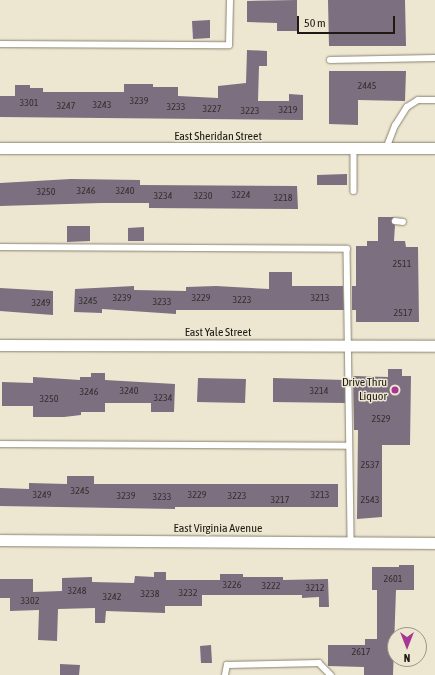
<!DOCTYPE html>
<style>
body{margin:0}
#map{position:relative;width:435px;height:675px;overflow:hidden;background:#ede7d2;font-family:"Asap Condensed",sans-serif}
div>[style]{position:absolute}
.building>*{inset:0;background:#7b6f80}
.roads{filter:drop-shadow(0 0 1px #898370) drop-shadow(0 0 1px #898370)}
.service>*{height:5.5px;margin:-2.75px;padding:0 2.75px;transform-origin:2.75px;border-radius:2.75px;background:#fff}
.minor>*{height:11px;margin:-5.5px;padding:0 5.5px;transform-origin:5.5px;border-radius:5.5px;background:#fff}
.dots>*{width:11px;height:11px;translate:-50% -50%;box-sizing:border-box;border:2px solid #ede7d2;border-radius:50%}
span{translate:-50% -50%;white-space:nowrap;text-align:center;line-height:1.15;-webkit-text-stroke:3px #ede7d2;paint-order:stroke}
.number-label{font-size:10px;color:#342f2e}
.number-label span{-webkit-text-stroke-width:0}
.street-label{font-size:12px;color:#1c1a12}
.poi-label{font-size:12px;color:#1c1a12}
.right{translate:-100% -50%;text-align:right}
.north{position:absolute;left:387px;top:627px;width:40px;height:40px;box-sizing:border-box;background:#ede7d2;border:1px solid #999585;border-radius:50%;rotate:180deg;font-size:11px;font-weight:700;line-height:16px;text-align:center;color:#1c1a12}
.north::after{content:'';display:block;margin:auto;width:14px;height:18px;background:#a83794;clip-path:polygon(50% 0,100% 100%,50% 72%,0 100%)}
.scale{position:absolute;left:297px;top:16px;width:98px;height:18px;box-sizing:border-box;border:2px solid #1c1a12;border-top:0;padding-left:5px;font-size:12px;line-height:14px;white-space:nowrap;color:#1c1a12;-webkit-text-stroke:3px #ede7d2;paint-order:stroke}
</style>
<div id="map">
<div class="building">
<i style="clip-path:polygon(297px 0,297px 31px,277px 31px,277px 23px,247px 22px,247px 1px)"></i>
<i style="clip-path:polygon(328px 0,405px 0,406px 46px,329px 46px)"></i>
<i style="clip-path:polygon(210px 20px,210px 38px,193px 39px,192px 21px)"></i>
<i style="clip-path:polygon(247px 50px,267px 51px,267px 66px,259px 66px,258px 101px,289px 101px,289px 94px,303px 95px,303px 120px,0 117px,0 96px,15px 96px,15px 85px,30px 85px,30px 88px,43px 88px,43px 92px,124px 92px,124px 84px,153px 84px,153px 87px,178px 87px,178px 96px,218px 98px,218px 86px,246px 83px)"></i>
<i style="clip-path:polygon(329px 71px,406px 71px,405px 101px,358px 100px,358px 125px,329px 124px)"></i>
<i style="clip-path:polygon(347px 174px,347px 185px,317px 185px,317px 175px)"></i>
<i style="clip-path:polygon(71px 179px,140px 180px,140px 185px,297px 186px,298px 209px,149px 208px,149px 203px,101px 203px,0 206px,0 183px)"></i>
<i style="clip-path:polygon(378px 217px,394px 217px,391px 221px,395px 225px,394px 241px,405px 241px,406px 247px,418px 247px,419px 322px,356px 322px,356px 310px,352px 310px,352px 286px,356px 286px,356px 246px,367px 246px,367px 241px,378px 241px)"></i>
<i style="clip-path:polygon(67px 226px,90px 226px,90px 241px,67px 242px)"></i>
<i style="clip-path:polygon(144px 227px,144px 241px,128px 241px,128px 228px)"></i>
<i style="clip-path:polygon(269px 272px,292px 272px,292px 286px,343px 286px,344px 310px,176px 310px,176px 314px,102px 309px,102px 313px,74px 312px,75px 289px,134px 286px,134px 290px,186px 291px,186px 287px,216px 286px,269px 289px)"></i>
<i style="clip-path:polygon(0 288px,53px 291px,53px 315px,0 311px)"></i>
<i style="clip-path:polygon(388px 369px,402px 369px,402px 376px,411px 376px,410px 445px,382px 445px,382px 517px,357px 519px,358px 430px,354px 430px,353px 376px,388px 377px)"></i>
<i style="clip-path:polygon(91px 373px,105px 373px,105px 380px,175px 384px,174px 412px,151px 412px,151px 403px,105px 403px,105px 412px,81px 412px,81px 415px,64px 417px,33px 417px,33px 406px,2px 406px,2px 382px,33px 383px,33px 377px,80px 380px,80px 377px,91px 377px)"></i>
<i style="clip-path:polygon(198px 378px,246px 379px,245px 403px,197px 402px)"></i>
<i style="clip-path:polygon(273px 378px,345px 380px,345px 403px,273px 402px)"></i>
<i style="clip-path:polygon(67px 476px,94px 476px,94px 484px,338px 484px,338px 507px,175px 507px,175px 509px,0 506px,0 488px,29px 489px,29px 483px,67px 484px)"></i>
<i style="clip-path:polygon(399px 565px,414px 565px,414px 590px,396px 590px,393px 675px,364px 675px,364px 667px,328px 666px,328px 645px,365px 645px,365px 639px,377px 639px,377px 590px,372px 590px,372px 567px,399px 567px)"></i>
<i style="clip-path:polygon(154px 572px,166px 572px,166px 580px,220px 580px,220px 574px,243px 574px,243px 577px,283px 577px,283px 580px,328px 579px,329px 607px,319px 607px,319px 597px,302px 598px,302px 595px,202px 595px,202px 606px,165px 606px,165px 613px,106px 611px,105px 623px,95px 623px,95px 608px,58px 609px,57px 641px,38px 640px,39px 610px,10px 611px,10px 598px,0 598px,0 579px,33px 579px,33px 592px,62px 591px,62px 578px,92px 577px,92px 582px,134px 583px,135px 576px,154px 577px)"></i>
<i style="clip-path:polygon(211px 645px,212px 663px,201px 663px,200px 646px)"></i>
<i style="clip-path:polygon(60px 664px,80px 665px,79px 675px,60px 675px)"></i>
</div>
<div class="roads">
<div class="service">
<i style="left:0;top:44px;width:229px;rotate:0.3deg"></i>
<i style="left:229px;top:45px;width:45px;rotate:-88.7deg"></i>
<i style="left:330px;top:60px;width:105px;rotate:-1.1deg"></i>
<i style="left:354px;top:149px;width:42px;rotate:90deg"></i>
<i style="left:386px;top:149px;width:25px;rotate:-69deg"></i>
<i style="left:395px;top:126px;width:22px;rotate:-58deg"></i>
<i style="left:407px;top:107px;width:13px;rotate:-32deg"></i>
<i style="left:418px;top:100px;width:17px"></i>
<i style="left:395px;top:221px;width:8px;rotate:7deg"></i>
<i style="left:0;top:247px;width:347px;rotate:0.3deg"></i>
<i style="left:347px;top:249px;width:293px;rotate:89.2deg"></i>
<i style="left:0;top:444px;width:349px;rotate:0.3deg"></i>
<i style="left:225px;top:675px;width:10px;rotate:-79deg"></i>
<i style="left:227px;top:665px;width:92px;rotate:-1.2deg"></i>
<i style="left:319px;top:663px;width:17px;rotate:45deg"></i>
</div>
<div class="minor">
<i style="left:0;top:148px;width:435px"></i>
<i style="left:0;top:345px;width:435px;rotate:0.1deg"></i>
<i style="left:0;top:540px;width:435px;rotate:0.4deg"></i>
</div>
</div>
<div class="dots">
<i style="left:395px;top:390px;background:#a83794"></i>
</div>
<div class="number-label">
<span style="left:367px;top:86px">2445</span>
<span style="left:139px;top:101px">3239</span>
<span style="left:29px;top:103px">3301</span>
<span style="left:102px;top:105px">3243</span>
<span style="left:66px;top:106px">3247</span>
<span style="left:176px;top:107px">3233</span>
<span style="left:212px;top:109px">3227</span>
<span style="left:288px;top:110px">3219</span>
<span style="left:250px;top:111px">3223</span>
<span style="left:86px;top:191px">3246</span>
<span style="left:125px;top:191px">3240</span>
<span style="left:46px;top:192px">3250</span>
<span style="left:241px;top:195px">3224</span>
<span style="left:163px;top:196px">3234</span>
<span style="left:203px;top:196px">3230</span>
<span style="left:283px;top:198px">3218</span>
<span style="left:402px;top:264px">2511</span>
<span style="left:122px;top:298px">3239</span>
<span style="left:201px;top:298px">3229</span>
<span style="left:320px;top:298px">3213</span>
<span style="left:242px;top:300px">3223</span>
<span style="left:88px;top:301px">3245</span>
<span style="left:162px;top:302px">3233</span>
<span style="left:41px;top:303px">3249</span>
<span style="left:403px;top:313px">2517</span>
<span style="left:129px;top:391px">3240</span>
<span style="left:319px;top:391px">3214</span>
<span style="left:89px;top:392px">3246</span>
<span style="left:163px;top:398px">3234</span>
<span style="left:49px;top:399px">3250</span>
<span style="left:381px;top:419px">2529</span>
<span style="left:370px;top:465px">2537</span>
<span style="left:80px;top:491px">3245</span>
<span style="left:42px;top:495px">3249</span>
<span style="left:197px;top:495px">3229</span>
<span style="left:320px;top:495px">3213</span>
<span style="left:126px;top:496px">3239</span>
<span style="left:237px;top:496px">3223</span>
<span style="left:162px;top:497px">3233</span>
<span style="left:280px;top:500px">3217</span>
<span style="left:370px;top:500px">2543</span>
<span style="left:393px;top:579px">2601</span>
<span style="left:232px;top:585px">3226</span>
<span style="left:271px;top:586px">3222</span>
<span style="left:315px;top:588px">3212</span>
<span style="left:77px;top:591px">3248</span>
<span style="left:188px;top:593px">3232</span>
<span style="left:150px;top:594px">3238</span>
<span style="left:112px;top:597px">3242</span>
<span style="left:30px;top:601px">3302</span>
<span style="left:361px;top:652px">2617</span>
</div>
<div class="street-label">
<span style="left:218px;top:137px">East Sheridan Street</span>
<span style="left:218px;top:333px">East Yale Street</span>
<span style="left:218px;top:529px">East Virginia Avenue</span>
</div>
<div class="poi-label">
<span class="right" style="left:387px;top:390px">Drive Thru<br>Liquor</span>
</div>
<div class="north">N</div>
<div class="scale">50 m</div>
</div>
